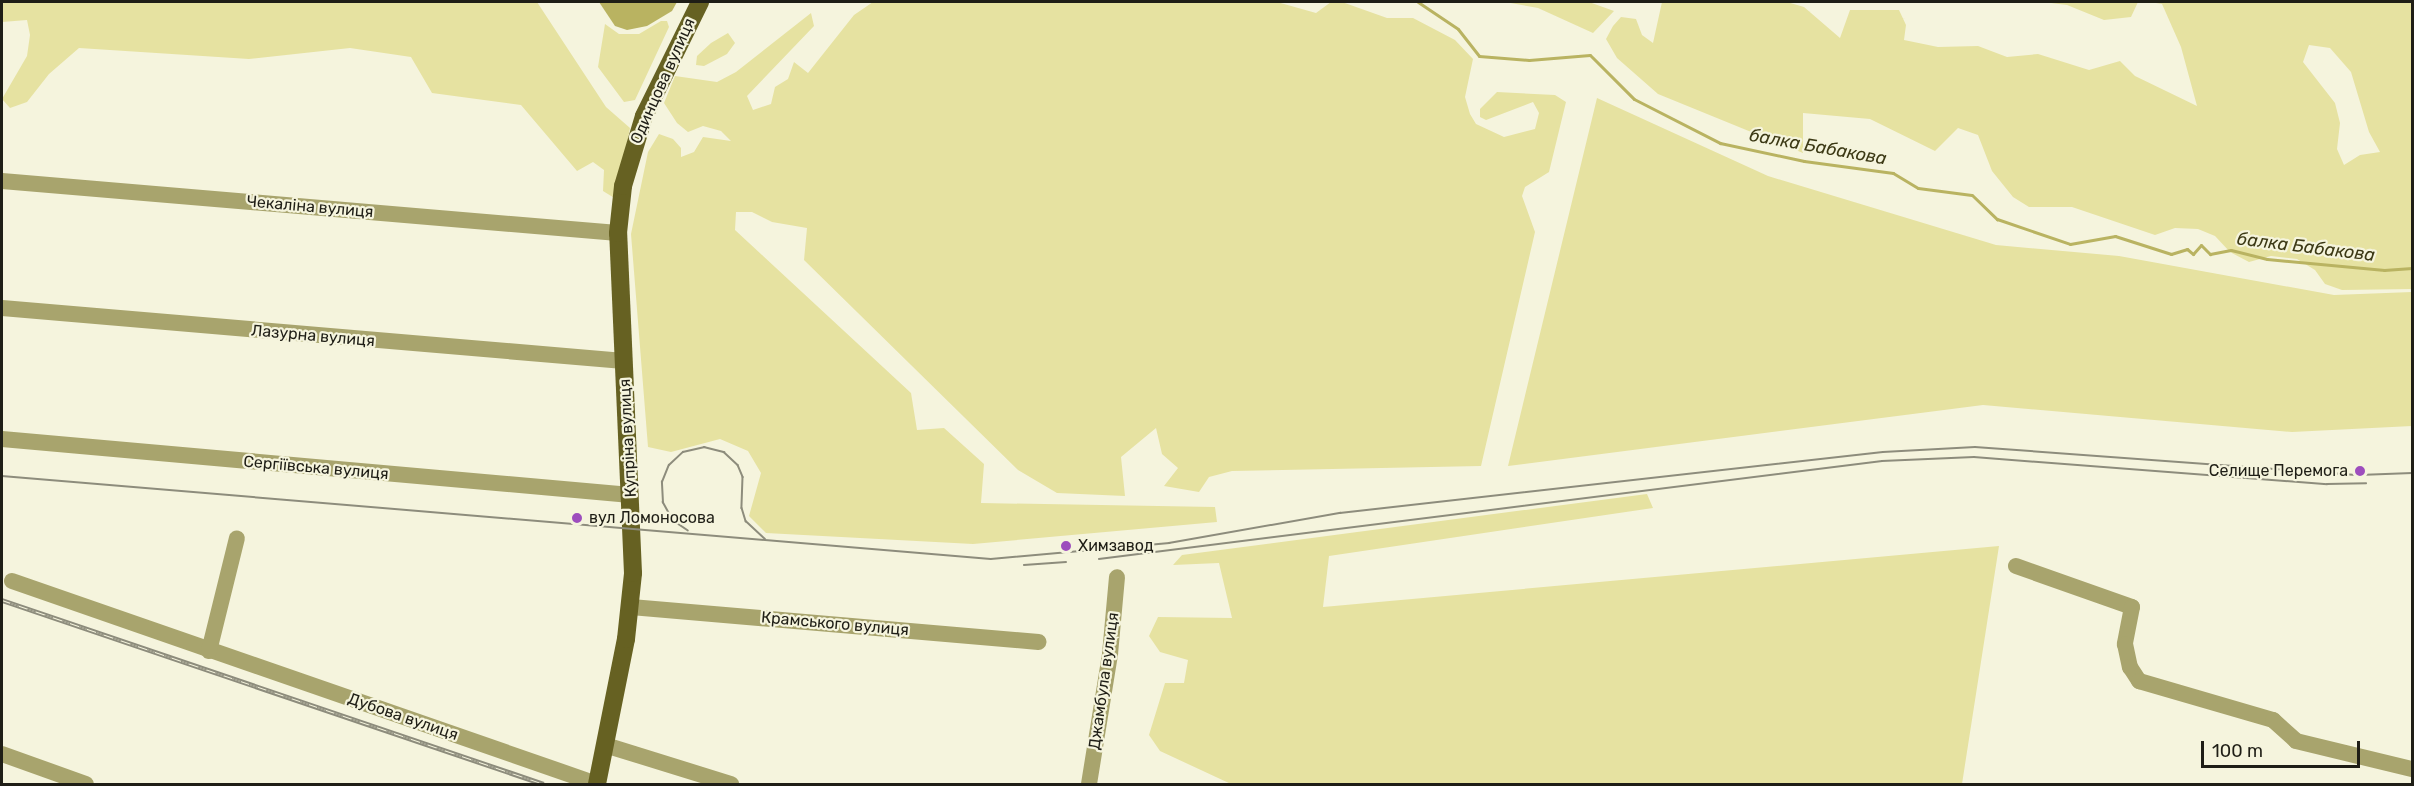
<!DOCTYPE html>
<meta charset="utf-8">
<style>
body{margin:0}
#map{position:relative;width:2414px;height:786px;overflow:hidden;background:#f5f4dd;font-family:Rubik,sans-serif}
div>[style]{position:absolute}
.green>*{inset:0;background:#e6e2a1}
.water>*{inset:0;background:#b9b361}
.stream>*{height:3px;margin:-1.5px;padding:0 1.5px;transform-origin:1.5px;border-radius:1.5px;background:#b9b361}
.minor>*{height:16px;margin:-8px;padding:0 8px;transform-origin:8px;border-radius:8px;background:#a8a46d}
.major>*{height:18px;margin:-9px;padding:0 9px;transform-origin:9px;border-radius:9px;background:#666122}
.tram>*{height:1.5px;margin:-0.75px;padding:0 0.75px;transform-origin:0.75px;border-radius:0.75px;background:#8d8c7c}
.rail>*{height:5px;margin-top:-2.5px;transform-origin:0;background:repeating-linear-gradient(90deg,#f5f4dd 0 9px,#8d8c7c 0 18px);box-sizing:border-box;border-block:2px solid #8d8c7c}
.dots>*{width:16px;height:16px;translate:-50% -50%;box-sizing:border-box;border:3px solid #f5f4dd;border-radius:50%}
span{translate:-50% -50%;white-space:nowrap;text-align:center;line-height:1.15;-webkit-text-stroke:4.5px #f5f4dd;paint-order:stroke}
.street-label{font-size:16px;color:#1f1e16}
.poi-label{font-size:16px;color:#1f1e16}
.right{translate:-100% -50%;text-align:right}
.left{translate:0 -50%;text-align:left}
.water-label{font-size:18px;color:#3c3915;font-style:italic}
.frame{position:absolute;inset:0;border:3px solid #1f1e16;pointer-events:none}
.scale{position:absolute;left:2201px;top:741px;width:159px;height:27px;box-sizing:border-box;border:3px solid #1f1e16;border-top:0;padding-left:8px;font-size:18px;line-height:21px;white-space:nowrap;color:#1f1e16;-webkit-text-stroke:4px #f5f4dd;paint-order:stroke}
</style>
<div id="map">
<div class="green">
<i style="clip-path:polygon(2px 2px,537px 2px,606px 107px,630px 128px,616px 199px,603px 191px,604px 170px,593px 162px,577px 171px,521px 105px,432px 93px,411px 57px,350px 48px,249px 59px,79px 48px,49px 74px,27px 102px,10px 108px,2px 99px,27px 56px,30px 35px,27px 20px,2px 22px)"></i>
<i style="clip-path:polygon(873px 2px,1277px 2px,1316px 13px,1331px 2px,1342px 2px,1387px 18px,1413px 18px,1455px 40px,1473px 59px,1465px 97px,1470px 114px,1476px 124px,1504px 137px,1535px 129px,1539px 113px,1533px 102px,1486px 120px,1480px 117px,1480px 109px,1497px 92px,1555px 95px,1566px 102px,1549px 172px,1525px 187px,1522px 196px,1535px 232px,1481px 466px,1232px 471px,1209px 477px,1199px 492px,1164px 486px,1178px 468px,1162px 454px,1156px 428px,1121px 457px,1125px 496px,1057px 493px,1018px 470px,804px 260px,807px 228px,772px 222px,752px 212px,736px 212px,735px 230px,911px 393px,917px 430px,944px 428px,984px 464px,981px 503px,1215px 507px,1217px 522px,973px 544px,766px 533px,749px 516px,761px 473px,748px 451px,720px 439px,671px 452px,648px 447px,631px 234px,648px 152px,659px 134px,673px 139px,681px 148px,681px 157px,694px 152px,703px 137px,731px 141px,721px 131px,703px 126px,688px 132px,677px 123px,664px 103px,675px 76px,717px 82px,736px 72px,811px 13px,814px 26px,747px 96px,753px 110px,771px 104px,775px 87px,788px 79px,794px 62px,808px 73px,854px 15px)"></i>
<i style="clip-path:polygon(1505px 2px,1589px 2px,1614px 11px,1593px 33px,1538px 8px)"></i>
<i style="clip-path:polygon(evenodd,1662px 2px,1787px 2px,1804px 7px,1840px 38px,1850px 10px,1899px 10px,1906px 25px,1904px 40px,1938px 47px,1978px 46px,2007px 57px,2038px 54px,2089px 70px,2120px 61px,2135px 76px,2197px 106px,2181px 47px,2162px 4px,2150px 2px,2412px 2px,2412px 289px,2342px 290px,2325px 284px,2315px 270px,2297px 259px,2271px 256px,2249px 262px,2230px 252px,2215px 236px,2198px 229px,2175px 228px,2155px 235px,2072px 207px,2029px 207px,2013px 197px,1992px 171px,1978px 135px,1958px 128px,1935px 151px,1870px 119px,1803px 113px,1803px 153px,1658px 94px,1617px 58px,1606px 39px,1613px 26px,1621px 17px,1636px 19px,1642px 35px,1653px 43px,1662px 2px,2309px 45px,2330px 48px,2351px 72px,2369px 132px,2380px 152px,2360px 155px,2344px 165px,2337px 149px,2340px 123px,2335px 103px,2303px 62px,2309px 45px)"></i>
<i style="clip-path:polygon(2043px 2px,2138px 2px,2131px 17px,2104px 20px,2067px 5px)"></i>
<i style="clip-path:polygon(661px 21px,667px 21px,669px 27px,635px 100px,624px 102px,598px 67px,605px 24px,619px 34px,639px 34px)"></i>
<i style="clip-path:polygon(728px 33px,735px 43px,727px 54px,704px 66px,696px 65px,697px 56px,711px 43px)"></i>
<i style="clip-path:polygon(1597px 98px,1768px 176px,1996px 245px,2119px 256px,2334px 295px,2412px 292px,2412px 426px,2292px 432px,1983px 405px,1508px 466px)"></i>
<i style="clip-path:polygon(1647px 494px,1653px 508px,1329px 556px,1323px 607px,1999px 546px,1962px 784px,1231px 784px,1160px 751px,1149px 735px,1165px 683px,1184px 683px,1188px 660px,1160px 652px,1149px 636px,1158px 617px,1232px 618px,1219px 563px,1173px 565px,1182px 555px)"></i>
</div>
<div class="water">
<i style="clip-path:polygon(599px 2px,677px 2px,672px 11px,647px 26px,627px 30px,615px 26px)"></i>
</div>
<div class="stream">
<i style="left:1418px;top:2px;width:48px;rotate:34deg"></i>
<i style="left:1458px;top:29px;width:34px;rotate:52deg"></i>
<i style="left:1479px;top:56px;width:50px;rotate:4.6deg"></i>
<i style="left:1529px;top:60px;width:61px;rotate:-4.7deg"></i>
<i style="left:1590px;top:55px;width:62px;rotate:45deg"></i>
<i style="left:1634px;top:99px;width:97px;rotate:27.1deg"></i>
<i style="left:1720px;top:143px;width:86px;rotate:12.1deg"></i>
<i style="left:1804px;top:161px;width:90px;rotate:7.7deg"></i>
<i style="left:1893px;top:173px;width:29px;rotate:31deg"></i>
<i style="left:1918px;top:188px;width:54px;rotate:7.4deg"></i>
<i style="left:1972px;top:195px;width:35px;rotate:44deg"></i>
<i style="left:1997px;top:219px;width:77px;rotate:18.9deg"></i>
<i style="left:2070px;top:244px;width:46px;rotate:-10.1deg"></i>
<i style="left:2115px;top:236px;width:59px;rotate:17.8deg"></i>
<i style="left:2171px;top:254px;width:17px;rotate:-17deg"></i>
<i style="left:2187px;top:249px;width:8px;rotate:40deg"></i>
<i style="left:2193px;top:254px;width:12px;rotate:-48deg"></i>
<i style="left:2201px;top:245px;width:13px;rotate:45deg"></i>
<i style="left:2210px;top:254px;width:21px;rotate:-11deg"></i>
<i style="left:2231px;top:250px;width:37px;rotate:14deg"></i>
<i style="left:2267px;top:259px;width:118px;rotate:5.4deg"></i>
<i style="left:2384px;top:270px;width:28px;rotate:-4deg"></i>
</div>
<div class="minor">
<i style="left:2px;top:181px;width:618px;rotate:4.83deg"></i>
<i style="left:2px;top:308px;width:624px;rotate:4.87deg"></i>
<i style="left:2px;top:439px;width:631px;rotate:5.09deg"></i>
<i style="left:2016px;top:566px;width:123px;rotate:19.5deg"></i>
<i style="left:2132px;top:607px;width:38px;rotate:101deg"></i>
<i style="left:2125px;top:644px;width:24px;rotate:78deg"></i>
<i style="left:2130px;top:667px;width:17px;rotate:57deg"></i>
<i style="left:2139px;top:681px;width:140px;rotate:16.2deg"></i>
<i style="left:2273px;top:720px;width:31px;rotate:42deg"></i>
<i style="left:2296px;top:741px;width:119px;rotate:13.6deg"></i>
<i style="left:12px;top:581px;width:619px;rotate:19.14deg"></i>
<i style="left:631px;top:607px;width:409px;rotate:4.9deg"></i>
<i style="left:209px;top:651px;width:116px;rotate:-76.1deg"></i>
<i style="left:605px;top:745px;width:132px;rotate:17.2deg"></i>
<i style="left:2px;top:754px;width:89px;rotate:19.7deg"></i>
<i style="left:1089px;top:784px;width:132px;rotate:-80.8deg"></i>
<i style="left:1110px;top:654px;width:77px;rotate:-84.8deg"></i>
</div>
<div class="major">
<i style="left:597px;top:784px;width:148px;rotate:-78.7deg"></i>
<i style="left:626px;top:639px;width:66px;rotate:-83.9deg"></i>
<i style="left:633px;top:573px;width:340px;rotate:-92.5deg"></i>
<i style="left:618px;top:233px;width:47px;rotate:-83.9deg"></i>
<i style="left:623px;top:186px;width:73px;rotate:-73.3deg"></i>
<i style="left:644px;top:116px;width:127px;rotate:-63.8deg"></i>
</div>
<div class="tram">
<i style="left:2px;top:476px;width:992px;rotate:4.8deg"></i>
<i style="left:991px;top:559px;width:179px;rotate:-5.1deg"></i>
<i style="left:1169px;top:543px;width:174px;rotate:-10deg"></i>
<i style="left:1340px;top:513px;width:546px;rotate:-6.41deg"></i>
<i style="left:1883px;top:452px;width:92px;rotate:-3.1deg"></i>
<i style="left:1975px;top:447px;width:385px;rotate:4.2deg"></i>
<i style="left:2359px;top:475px;width:53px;rotate:-2.2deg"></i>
<i style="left:688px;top:531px;width:18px;rotate:-146deg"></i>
<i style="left:673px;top:521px;width:21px;rotate:-119deg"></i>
<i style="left:663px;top:503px;width:21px;rotate:-93deg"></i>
<i style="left:662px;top:482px;width:18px;rotate:-68deg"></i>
<i style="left:669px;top:465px;width:19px;rotate:-43deg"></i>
<i style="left:683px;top:452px;width:22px;rotate:-13deg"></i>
<i style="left:704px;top:447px;width:21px;rotate:14deg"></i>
<i style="left:724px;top:452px;width:19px;rotate:43deg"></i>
<i style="left:738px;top:465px;width:13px;rotate:67deg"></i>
<i style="left:743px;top:477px;width:31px;rotate:92deg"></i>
<i style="left:742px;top:508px;width:14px;rotate:73deg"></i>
<i style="left:746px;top:521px;width:26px;rotate:43deg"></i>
<i style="left:1099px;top:559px;width:789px;rotate:-7.13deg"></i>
<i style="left:1882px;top:461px;width:92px;rotate:-2.5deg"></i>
<i style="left:1974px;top:457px;width:354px;rotate:4.4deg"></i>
<i style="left:2327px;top:484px;width:39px;rotate:-1deg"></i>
<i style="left:1024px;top:565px;width:42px;rotate:-4.1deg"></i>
</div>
<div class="rail">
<i style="left:2px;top:600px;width:572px;rotate:18.75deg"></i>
</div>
<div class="dots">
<i style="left:2360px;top:471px;background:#9d4dbd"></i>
<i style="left:577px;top:518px;background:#9d4dbd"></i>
<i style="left:1066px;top:546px;background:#9d4dbd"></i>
</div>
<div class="street-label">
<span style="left:663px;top:81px;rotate:-66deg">Одинцова вулиця</span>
<span style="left:310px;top:207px;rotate:5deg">Чекаліна вулиця</span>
<span style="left:313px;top:336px;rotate:5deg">Лазурна вулиця</span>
<span style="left:628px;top:438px;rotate:-93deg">Купріна вулиця</span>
<span style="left:316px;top:468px;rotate:5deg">Сергіївська вулиця</span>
<span style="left:835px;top:624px;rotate:5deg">Крамського вулиця</span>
<span style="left:1104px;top:681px;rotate:-82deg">Джамбула вулиця</span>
<span style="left:403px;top:717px;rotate:19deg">Дубова вулиця</span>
</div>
<div class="poi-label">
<span class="right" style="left:2348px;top:471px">Селище Перемога</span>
<span class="left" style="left:589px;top:518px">вул Ломоносова</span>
<span class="left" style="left:1078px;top:546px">Химзавод</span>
</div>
<div class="water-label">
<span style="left:1818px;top:147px;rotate:10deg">балка Бабакова</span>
<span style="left:2306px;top:247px;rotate:7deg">балка Бабакова</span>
</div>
<div class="frame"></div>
<div class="scale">100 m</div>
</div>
